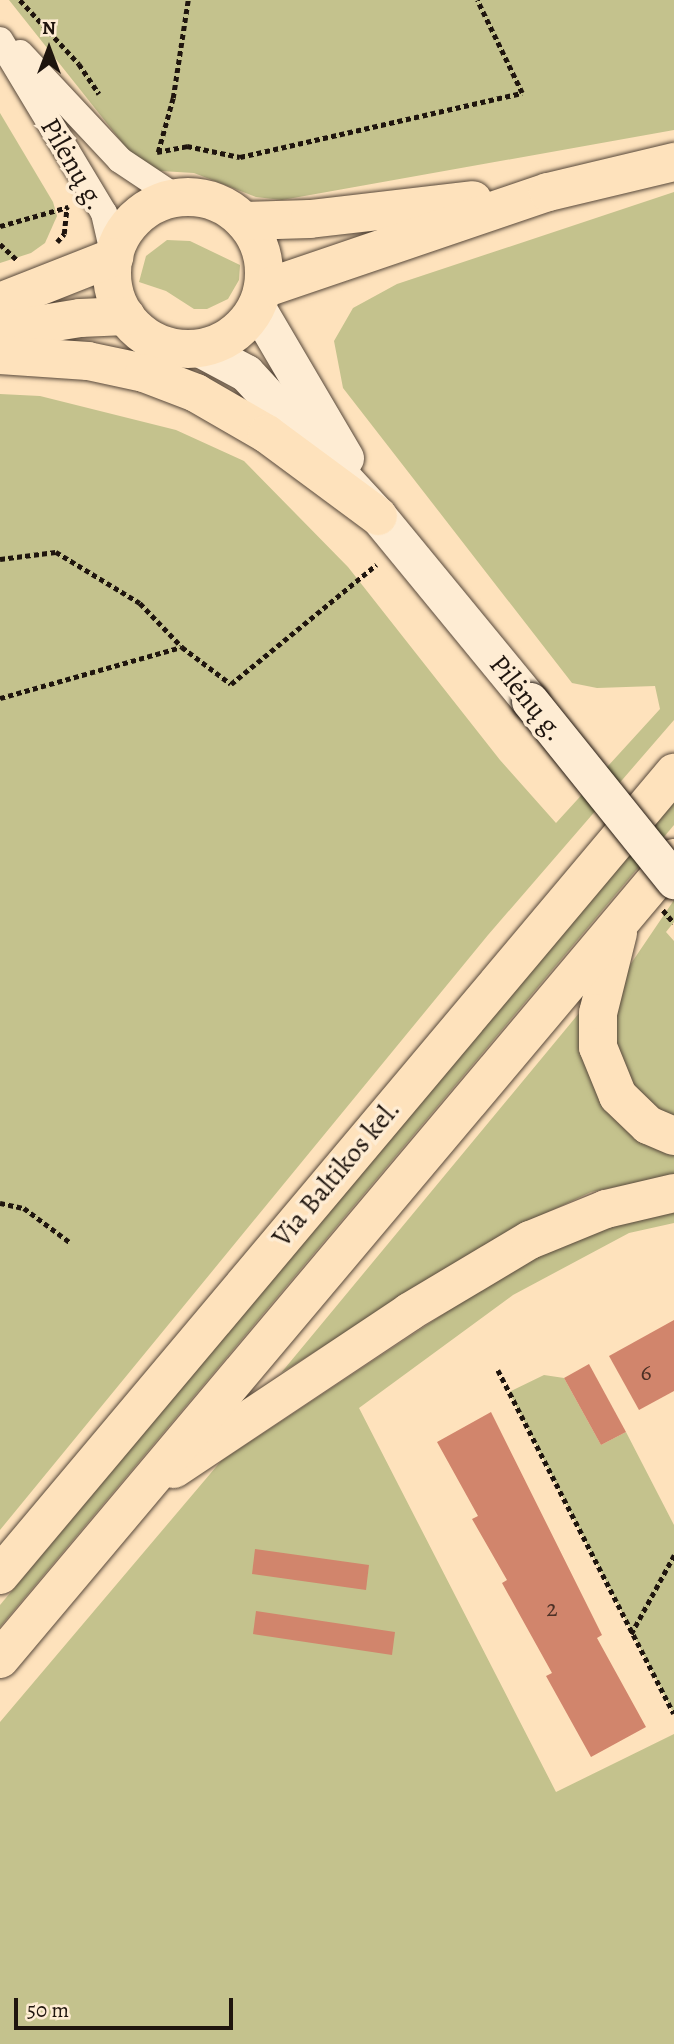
<!DOCTYPE html>
<meta charset="utf-8">
<style>
body{margin:0}
#map{position:relative;width:674px;height:2044px;overflow:hidden;background:#fee2bc;font-family:Alegreya,serif}
div>[style]{position:absolute}
.green>*{inset:0;background:#c4c28d}
.building>*{inset:0;background:#d1856c}
.path>*{height:4.5px;margin-top:-2.25px;transform-origin:0;background:repeating-linear-gradient(90deg,#1f150e 0 5px,transparent 0 8.5px)}
.roads{filter:drop-shadow(0 0 2px #57483a) drop-shadow(0 0 2px #57483a)}
.minor>*{height:26px;margin:-13px;padding:0 13px;transform-origin:13px;border-radius:13px;background:#feecd3}
.secondary>*{height:37px;margin:-18.5px;padding:0 18.5px;transform-origin:18.5px;border-radius:18.5px;background:#feecd3}
.primary>*{height:38px;margin:-19px;padding:0 19px;transform-origin:19px;border-radius:19px;background:#fee2bc}
.primary>.ring{margin:-19px;padding:0;box-sizing:content-box;background:none;border:38px solid #fee2bc;border-radius:50%}
.trunk>*{height:38px;margin:-19px;padding:0 19px;transform-origin:19px;border-radius:19px;background:#fee2bc}
.path-bridge>*{height:4.5px;margin-top:-2.25px;transform-origin:0;background:repeating-linear-gradient(90deg,#1f150e 0 5px,transparent 0 8.5px)}
.bridges{filter:drop-shadow(0 0 2px #1f150e) drop-shadow(0 0 2px #1f150e)}
.secondary-bridge>*{height:37px;margin:-18.5px;padding:0 18.5px;transform-origin:18.5px;border-radius:18.5px;background:#feecd3}
span{translate:-50% -50%;white-space:nowrap;text-align:center;line-height:1.15;-webkit-text-stroke:7px #feecd3;paint-order:stroke}
.number-label{font-size:24px;color:#4c3126}
.number-label span{-webkit-text-stroke-width:0}
.street-label{font-size:28px;color:#1f150e}
.north{position:absolute;left:14px;top:14px;width:70px;height:70px;-webkit-text-stroke:5px #feecd3;paint-order:stroke;rotate:0deg;font-size:19px;font-weight:700;line-height:28px;text-align:center;color:#1f150e}
.north::after{content:'';display:block;margin:auto;width:24px;height:32px;background:#1f150e;clip-path:polygon(50% 0,100% 100%,50% 72%,0 100%)}
.scale{position:absolute;left:14px;top:1998px;width:219px;height:32px;box-sizing:border-box;border:4px solid #1f150e;border-top:0;padding-left:9px;font-size:21px;line-height:24px;white-space:nowrap;color:#1f150e;-webkit-text-stroke:5px #feecd3;paint-order:stroke}
</style>
<div id="map">
<div class="green">
<i style="clip-path:polygon(9px 0,674px 0,674px 130px,282px 200px,256px 197px,194px 173px,144px 170px)"></i>
<i style="clip-path:polygon(0 113px,53px 202px,57px 216px,45px 243px,31px 253px,0 263px)"></i>
<i style="clip-path:polygon(674px 192px,674px 720px,488px 935px,0 1530px,0 394px,40px 396px,176px 430px,244px 461px,348px 567px,500px 760px,556px 823px,660px 709px,655px 686px,597px 688px,572px 683px,343px 388px,334px 341px,353px 308px,397px 284px)"></i>
<i style="clip-path:polygon(167px 240px,190px 241px,240px 265px,239px 280px,228px 299px,207px 309px,194px 309px,166px 291px,139px 282px,146px 256px)"></i>
<i style="clip-path:polygon(674px 800px,674px 825px,0 1627px,0 1605px)"></i>
<i style="clip-path:polygon(674px 900px,674px 922px,666px 932px,674px 941px,674px 1122px,639px 1096px,616px 1053px,613px 1016px,626px 971px)"></i>
<i style="clip-path:polygon(580px 1012px,674px 1153px,674px 1175px,591px 1192px,508px 1231px,281px 1373px)"></i>
<i style="clip-path:polygon(674px 1205px,674px 1223px,629px 1233px,513px 1295px,359px 1408px,556px 1792px,674px 1734px,674px 2044px,0 2044px,0 1722px,221px 1461px,507px 1272px,600px 1226px)"></i>
<i style="clip-path:polygon(544px 1375px,564px 1378px,601px 1445px,626px 1432px,674px 1525px,674px 1714px,509px 1392px)"></i>
</div>
<div class="building">
<i style="clip-path:polygon(674px 1320px,674px 1391px,639px 1410px,609px 1356px)"></i>
<i style="clip-path:polygon(589px 1364px,626px 1432px,601px 1445px,564px 1378px)"></i>
<i style="clip-path:polygon(491px 1412px,602px 1635px,597px 1638px,646px 1727px,591px 1757px,546px 1676px,552px 1673px,502px 1583px,507px 1580px,472px 1519px,478px 1516px,437px 1442px)"></i>
<i style="clip-path:polygon(255px 1549px,369px 1565px,366px 1590px,252px 1574px)"></i>
<i style="clip-path:polygon(256px 1611px,395px 1632px,392px 1655px,253px 1634px)"></i>
</div>
<div class="path">
<i style="left:20px;top:0;width:87px;rotate:47.3deg"></i>
<i style="left:79px;top:64px;width:36px;rotate:56deg"></i>
<i style="left:157px;top:152px;width:31px;rotate:-11deg"></i>
<i style="left:187px;top:146px;width:54px;rotate:11.7deg"></i>
<i style="left:240px;top:157px;width:289px;rotate:-12.8deg"></i>
<i style="left:522px;top:93px;width:103px;rotate:-115.8deg"></i>
<i style="left:158px;top:152px;width:56px;rotate:-74.5deg"></i>
<i style="left:173px;top:98px;width:99px;rotate:-81.3deg"></i>
<i style="left:0;top:226px;width:71px;rotate:-15.6deg"></i>
<i style="left:57px;top:242px;width:11px;rotate:-49deg"></i>
<i style="left:64px;top:234px;width:27px;rotate:-84deg"></i>
<i style="left:0;top:244px;width:23px;rotate:43deg"></i>
<i style="left:0;top:559px;width:56px;rotate:-7.1deg"></i>
<i style="left:56px;top:552px;width:98px;rotate:31.3deg"></i>
<i style="left:140px;top:603px;width:61px;rotate:46.3deg"></i>
<i style="left:182px;top:647px;width:61px;rotate:37.1deg"></i>
<i style="left:231px;top:684px;width:188px;rotate:-39.4deg"></i>
<i style="left:0;top:698px;width:188px;rotate:-15.7deg"></i>
<i style="left:0;top:1203px;width:25px;rotate:12deg"></i>
<i style="left:24px;top:1208px;width:59px;rotate:36.7deg"></i>
<i style="left:498px;top:1370px;width:386px;rotate:62.9deg"></i>
<i style="left:631px;top:1634px;width:90px;rotate:-61.4deg"></i>
</div>
<div class="roads">
<div class="minor">
<i style="left:0;top:40px;width:202px;rotate:59deg"></i>
<i style="left:104px;top:213px;width:45px;rotate:77.2deg"></i>
<i style="left:20px;top:53px;width:146px;rotate:46.9deg"></i>
<i style="left:120px;top:160px;width:69px;rotate:33.7deg"></i>
</div>
<div class="secondary">
<i style="left:256px;top:306px;width:176px;rotate:59.6deg"></i>
<i style="left:199px;top:348px;width:53px;rotate:28deg"></i>
<i style="left:246px;top:373px;width:195px;rotate:47.3deg"></i>
<i style="left:378px;top:516px;width:239px;rotate:50.6deg"></i>
</div>
<div class="primary">
<i class="ring" style="left:112px;top:197px;width:114px;height:114px"></i>
<i style="left:0;top:302px;width:123px;rotate:-21.5deg"></i>
<i style="left:0;top:331px;width:81px;rotate:-9.2deg"></i>
<i style="left:80px;top:318px;width:46px;rotate:-2.5deg"></i>
<i style="left:0;top:355px;width:88px;rotate:3.9deg"></i>
<i style="left:88px;top:361px;width:57px;rotate:12.1deg"></i>
<i style="left:144px;top:373px;width:56px;rotate:21deg"></i>
<i style="left:196px;top:393px;width:82px;rotate:30deg"></i>
<i style="left:267px;top:434px;width:138px;rotate:36.5deg"></i>
</div>
<div class="trunk">
<i style="left:244px;top:221px;width:66px;rotate:-1.7deg"></i>
<i style="left:310px;top:219px;width:164px;rotate:-6.6deg"></i>
<i style="left:263px;top:289px;width:301px;rotate:-18.8deg"></i>
<i style="left:548px;top:192px;width:130px;rotate:-13.4deg"></i>
<i style="left:618px;top:933px;width:82px;rotate:104deg"></i>
<i style="left:598px;top:1013px;width:34px;rotate:90deg"></i>
<i style="left:598px;top:1047px;width:53px;rotate:67.8deg"></i>
<i style="left:618px;top:1096px;width:42px;rotate:44deg"></i>
<i style="left:648px;top:1125px;width:28px;rotate:23deg"></i>
<i style="left:174px;top:1469px;width:283px;rotate:-33.7deg"></i>
<i style="left:409px;top:1312px;width:141px;rotate:-30.8deg"></i>
<i style="left:530px;top:1240px;width:82px;rotate:-22.2deg"></i>
<i style="left:606px;top:1209px;width:70px;rotate:-13.2deg"></i>
<i style="left:0;top:1575px;width:1048px;rotate:-49.96deg"></i>
<i style="left:0;top:1659px;width:1047px;rotate:-49.92deg"></i>
</div>
</div>
<div class="path-bridge">
<i style="left:663px;top:910px;width:17px;rotate:50deg"></i>
</div>
<div class="bridges">
<div class="secondary-bridge">
<i style="left:530px;top:701px;width:230px;rotate:51.2deg"></i>
</div>
</div>
<div class="number-label">
<span style="left:646px;top:1373px">6</span>
<span style="left:552px;top:1609px">2</span>
</div>
<div class="street-label">
<span style="left:73px;top:164px;rotate:60deg">Pilėnų g.</span>
<span style="left:527px;top:698px;rotate:51deg">Pilėnų g.</span>
<span style="left:336px;top:1173px;rotate:-50deg">Via Baltikos kel.</span>
</div>
<div class="north">N</div>
<div class="scale">50 m</div>
</div>
